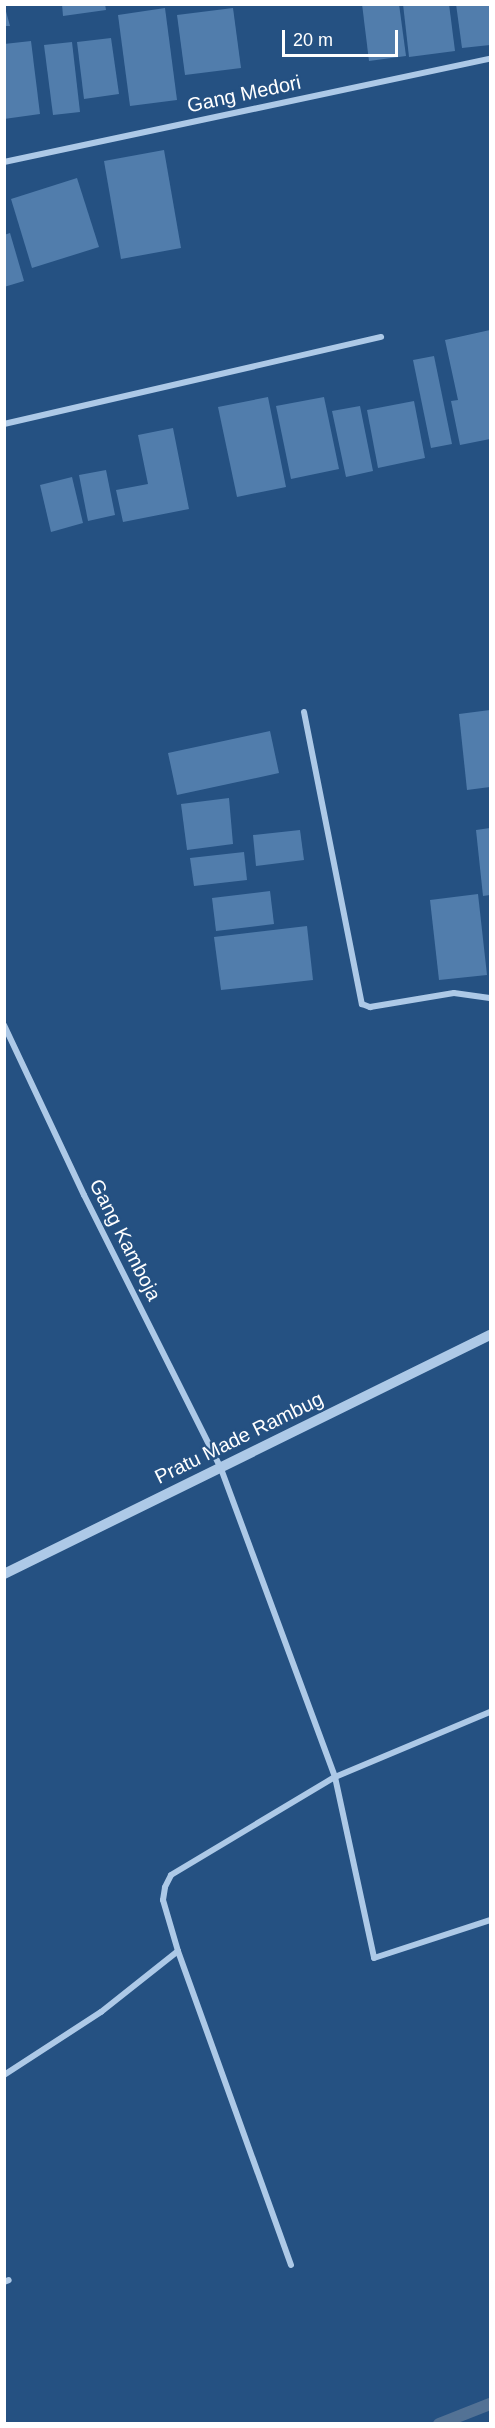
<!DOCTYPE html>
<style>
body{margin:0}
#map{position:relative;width:495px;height:2428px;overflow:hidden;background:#255182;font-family:Helvetica,sans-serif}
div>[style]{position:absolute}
.stream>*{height:12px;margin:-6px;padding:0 6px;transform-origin:6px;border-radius:6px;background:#537295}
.building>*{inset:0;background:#517dac}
.minor>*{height:6px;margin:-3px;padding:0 3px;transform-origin:3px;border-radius:3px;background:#adc9e7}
.tertiary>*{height:10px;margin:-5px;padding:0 5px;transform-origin:5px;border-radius:5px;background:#adc9e7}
span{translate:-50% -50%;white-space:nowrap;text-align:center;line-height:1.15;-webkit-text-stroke:4.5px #255182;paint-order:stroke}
.street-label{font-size:20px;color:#fff}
.frame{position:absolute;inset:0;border:6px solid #fff;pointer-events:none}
.scale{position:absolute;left:282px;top:30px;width:116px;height:27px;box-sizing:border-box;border:3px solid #fff;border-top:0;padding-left:8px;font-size:18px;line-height:21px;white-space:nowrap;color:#fff;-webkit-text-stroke:4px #255182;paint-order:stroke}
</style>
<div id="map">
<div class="stream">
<i style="left:439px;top:2424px;width:55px;rotate:-21.4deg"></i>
</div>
<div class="building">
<i style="clip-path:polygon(4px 4px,10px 26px,4px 26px)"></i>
<i style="clip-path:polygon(62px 4px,105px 4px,106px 10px,63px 16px)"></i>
<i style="clip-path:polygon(362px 4px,399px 4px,406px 56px,369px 61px)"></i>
<i style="clip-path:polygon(403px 4px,449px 4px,455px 51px,409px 57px)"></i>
<i style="clip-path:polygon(456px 4px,490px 4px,490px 45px,462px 48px)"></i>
<i style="clip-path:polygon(165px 8px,177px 100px,130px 106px,118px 15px)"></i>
<i style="clip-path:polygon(233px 8px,241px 68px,185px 75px,177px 15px)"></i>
<i style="clip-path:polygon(111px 38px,119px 94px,84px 99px,77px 42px)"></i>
<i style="clip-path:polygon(31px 41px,40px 114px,4px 119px,4px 44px)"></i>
<i style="clip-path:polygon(72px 42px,80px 112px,53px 115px,44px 45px)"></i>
<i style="clip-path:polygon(164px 150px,181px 248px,121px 259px,104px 161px)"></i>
<i style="clip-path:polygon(77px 178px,99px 247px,32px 268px,11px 199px)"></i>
<i style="clip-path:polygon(10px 233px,24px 281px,4px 287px,4px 235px)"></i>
<i style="clip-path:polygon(490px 330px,490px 439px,460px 445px,451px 401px,458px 400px,445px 340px)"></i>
<i style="clip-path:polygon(434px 356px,452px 444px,431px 448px,413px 360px)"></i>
<i style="clip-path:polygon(268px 397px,286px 487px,237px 497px,218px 407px)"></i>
<i style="clip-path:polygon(324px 397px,339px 469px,291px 479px,276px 406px)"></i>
<i style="clip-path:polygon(414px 401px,425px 458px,378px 468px,367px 410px)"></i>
<i style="clip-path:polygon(360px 406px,373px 471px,346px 477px,332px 411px)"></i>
<i style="clip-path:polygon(173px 428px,189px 509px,123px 522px,116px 490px,148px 484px,138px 435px)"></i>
<i style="clip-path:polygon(106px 470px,115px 515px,88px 521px,79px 475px)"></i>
<i style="clip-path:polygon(72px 477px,83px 523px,51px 532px,40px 485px)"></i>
<i style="clip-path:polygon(490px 710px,490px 787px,467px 790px,459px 714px)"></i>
<i style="clip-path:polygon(270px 731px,279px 773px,177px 795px,168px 753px)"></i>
<i style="clip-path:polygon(229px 798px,233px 844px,187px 850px,181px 804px)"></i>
<i style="clip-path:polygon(490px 828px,490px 895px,483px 896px,476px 830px)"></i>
<i style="clip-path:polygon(300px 830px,304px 860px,256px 866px,253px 835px)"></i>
<i style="clip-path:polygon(244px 852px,247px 880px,194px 886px,190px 858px)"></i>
<i style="clip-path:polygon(270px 891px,274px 924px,216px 931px,212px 898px)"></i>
<i style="clip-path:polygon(478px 894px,487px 975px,439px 980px,430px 900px)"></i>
<i style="clip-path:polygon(307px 926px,313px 980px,221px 990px,214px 937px)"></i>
</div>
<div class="minor">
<i style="left:4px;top:162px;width:497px;rotate:-12deg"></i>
<i style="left:4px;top:424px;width:387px;rotate:-13deg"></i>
<i style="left:304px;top:712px;width:298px;rotate:78.8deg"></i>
<i style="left:362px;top:1004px;width:9px;rotate:21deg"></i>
<i style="left:370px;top:1007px;width:85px;rotate:-9.5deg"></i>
<i style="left:454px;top:993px;width:36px;rotate:8deg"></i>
<i style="left:4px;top:1025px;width:188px;rotate:64.8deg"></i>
<i style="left:84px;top:1195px;width:303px;rotate:63.4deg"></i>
<i style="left:220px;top:1466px;width:332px;rotate:69.7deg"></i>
<i style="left:335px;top:1777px;width:185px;rotate:77.8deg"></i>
<i style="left:374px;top:1958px;width:122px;rotate:-18.1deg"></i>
<i style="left:4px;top:2075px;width:116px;rotate:-33deg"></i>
<i style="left:101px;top:2012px;width:98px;rotate:-38.4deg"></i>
<i style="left:291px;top:2265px;width:334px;rotate:-109.8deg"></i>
<i style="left:178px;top:1951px;width:53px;rotate:-106.4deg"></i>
<i style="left:163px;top:1900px;width:13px;rotate:-81deg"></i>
<i style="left:165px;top:1887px;width:13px;rotate:-63deg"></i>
<i style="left:171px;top:1875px;width:191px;rotate:-30.9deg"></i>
<i style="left:335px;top:1777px;width:168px;rotate:-22.8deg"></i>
<i style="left:4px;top:2282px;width:5px;rotate:-22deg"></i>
</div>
<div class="tertiary">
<i style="left:4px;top:1574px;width:542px;rotate:-26.19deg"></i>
</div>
<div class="street-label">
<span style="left:244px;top:94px;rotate:-12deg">Gang Medori</span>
<span style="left:125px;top:1240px;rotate:63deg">Gang Kamboja</span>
<span style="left:239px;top:1438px;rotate:-26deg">Pratu Made Rambug</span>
</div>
<div class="frame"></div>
<div class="scale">20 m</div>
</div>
